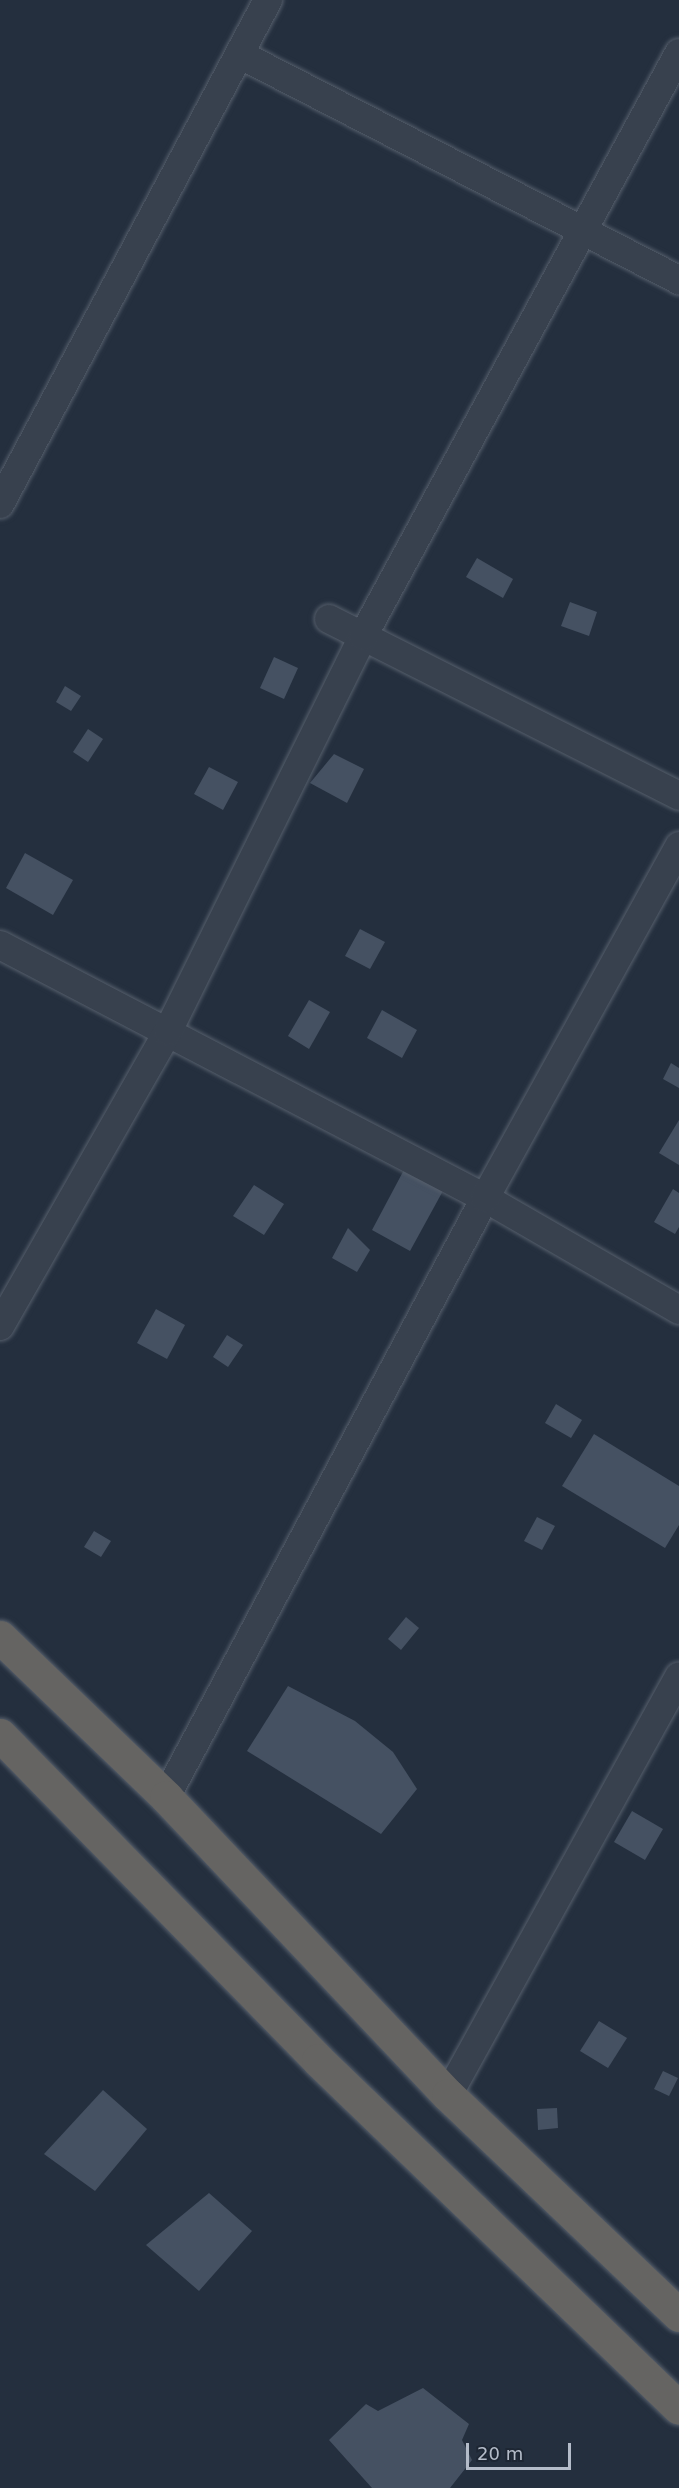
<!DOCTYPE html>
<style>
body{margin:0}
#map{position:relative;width:679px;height:2488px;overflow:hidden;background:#242f3e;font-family:"DejaVu Sans",sans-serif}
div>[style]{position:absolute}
.building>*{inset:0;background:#455162}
.roads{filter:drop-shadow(0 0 2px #565f6c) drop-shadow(0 0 2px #565f6c)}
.minor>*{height:28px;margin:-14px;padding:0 14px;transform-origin:14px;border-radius:14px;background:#38414e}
.trunk>*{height:33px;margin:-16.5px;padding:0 16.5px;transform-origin:16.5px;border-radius:16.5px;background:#656462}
span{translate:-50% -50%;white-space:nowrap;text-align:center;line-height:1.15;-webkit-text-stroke:4.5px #1d2633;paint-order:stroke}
.scale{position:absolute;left:466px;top:2443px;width:105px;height:27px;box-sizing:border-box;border:3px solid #b4bcc9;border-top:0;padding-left:8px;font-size:18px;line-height:21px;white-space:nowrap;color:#b4bcc9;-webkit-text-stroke:4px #1d2633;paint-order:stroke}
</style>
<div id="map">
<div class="building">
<i style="clip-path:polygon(477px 558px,513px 579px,503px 598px,466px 577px)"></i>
<i style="clip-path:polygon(570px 602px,597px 612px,589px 636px,561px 626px)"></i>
<i style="clip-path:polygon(274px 657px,298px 668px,284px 699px,260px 688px)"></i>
<i style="clip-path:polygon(65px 686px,81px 696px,71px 711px,56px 702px)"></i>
<i style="clip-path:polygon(88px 729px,103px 739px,88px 762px,73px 752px)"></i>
<i style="clip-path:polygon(334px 754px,364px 769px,347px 803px,310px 783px)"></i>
<i style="clip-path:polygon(209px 767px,238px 782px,223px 810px,194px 794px)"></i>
<i style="clip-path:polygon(25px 853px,73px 880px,53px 915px,6px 888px)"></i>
<i style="clip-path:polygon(360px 929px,385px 942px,370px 969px,345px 956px)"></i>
<i style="clip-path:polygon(309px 1000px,330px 1012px,309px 1049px,288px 1036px)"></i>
<i style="clip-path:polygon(382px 1010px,417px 1030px,402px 1058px,367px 1038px)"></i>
<i style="clip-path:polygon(671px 1063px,679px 1068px,679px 1088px,663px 1079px)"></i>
<i style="clip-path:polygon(679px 1120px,679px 1165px,659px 1153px)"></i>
<i style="clip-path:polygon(405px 1168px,444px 1189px,410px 1251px,372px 1230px)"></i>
<i style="clip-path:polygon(254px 1185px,284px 1204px,264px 1235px,233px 1216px)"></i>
<i style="clip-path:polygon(673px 1189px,679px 1193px,679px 1227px,675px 1234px,654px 1222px)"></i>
<i style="clip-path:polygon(348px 1228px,370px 1250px,357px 1272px,332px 1258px)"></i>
<i style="clip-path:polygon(156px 1309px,185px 1325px,167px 1359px,137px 1343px)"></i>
<i style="clip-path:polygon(227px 1335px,243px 1345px,228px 1367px,213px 1357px)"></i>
<i style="clip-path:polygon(556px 1404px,582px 1420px,571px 1438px,545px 1423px)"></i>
<i style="clip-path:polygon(594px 1434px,679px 1486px,679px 1525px,665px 1548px,562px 1486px)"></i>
<i style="clip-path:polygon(537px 1517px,555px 1526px,542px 1550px,524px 1541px)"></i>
<i style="clip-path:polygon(94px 1531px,111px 1541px,101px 1557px,84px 1547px)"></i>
<i style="clip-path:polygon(406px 1617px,419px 1628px,401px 1650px,388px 1639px)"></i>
<i style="clip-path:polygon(288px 1686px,355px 1721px,393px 1752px,417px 1789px,381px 1834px,247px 1751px)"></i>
<i style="clip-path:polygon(632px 1811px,663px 1829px,645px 1860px,614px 1842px)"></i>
<i style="clip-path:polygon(599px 2021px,627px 2038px,608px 2068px,580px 2051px)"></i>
<i style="clip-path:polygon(663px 2071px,678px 2078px,669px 2096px,654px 2089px)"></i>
<i style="clip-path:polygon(103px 2090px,147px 2129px,95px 2191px,44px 2154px)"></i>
<i style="clip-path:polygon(557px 2108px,558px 2128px,538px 2130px,537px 2109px)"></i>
<i style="clip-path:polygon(209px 2193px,252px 2231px,199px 2291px,146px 2245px)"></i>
<i style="clip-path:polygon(423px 2388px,469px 2424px,462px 2440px,472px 2460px,450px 2488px,372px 2488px,329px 2440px,366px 2404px,378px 2411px)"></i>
</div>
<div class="roads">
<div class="minor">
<i style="left:239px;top:54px;width:495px;rotate:27.2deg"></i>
<i style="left:0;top:504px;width:571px;rotate:-62deg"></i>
<i style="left:329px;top:619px;width:392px;rotate:26.8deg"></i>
<i style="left:0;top:945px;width:547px;rotate:27.55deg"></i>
<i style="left:485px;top:1198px;width:224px;rotate:30deg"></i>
<i style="left:0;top:1326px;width:339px;rotate:-60.3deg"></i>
<i style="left:168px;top:1031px;width:441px;rotate:-63.7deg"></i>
<i style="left:363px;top:636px;width:663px;rotate:-61.54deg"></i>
<i style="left:166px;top:1797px;width:679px;rotate:-61.96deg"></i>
<i style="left:485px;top:1198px;width:402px;rotate:-61.1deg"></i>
<i style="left:448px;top:2095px;width:478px;rotate:-61.1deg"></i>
</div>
<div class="trunk">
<i style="left:0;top:1637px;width:231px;rotate:43.9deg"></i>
<i style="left:166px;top:1797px;width:410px;rotate:46.6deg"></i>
<i style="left:448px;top:2095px;width:319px;rotate:43.6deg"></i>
<i style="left:0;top:1735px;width:455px;rotate:45.6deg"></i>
<i style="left:318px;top:2060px;width:501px;rotate:43.95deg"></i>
</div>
</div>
<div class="scale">20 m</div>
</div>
